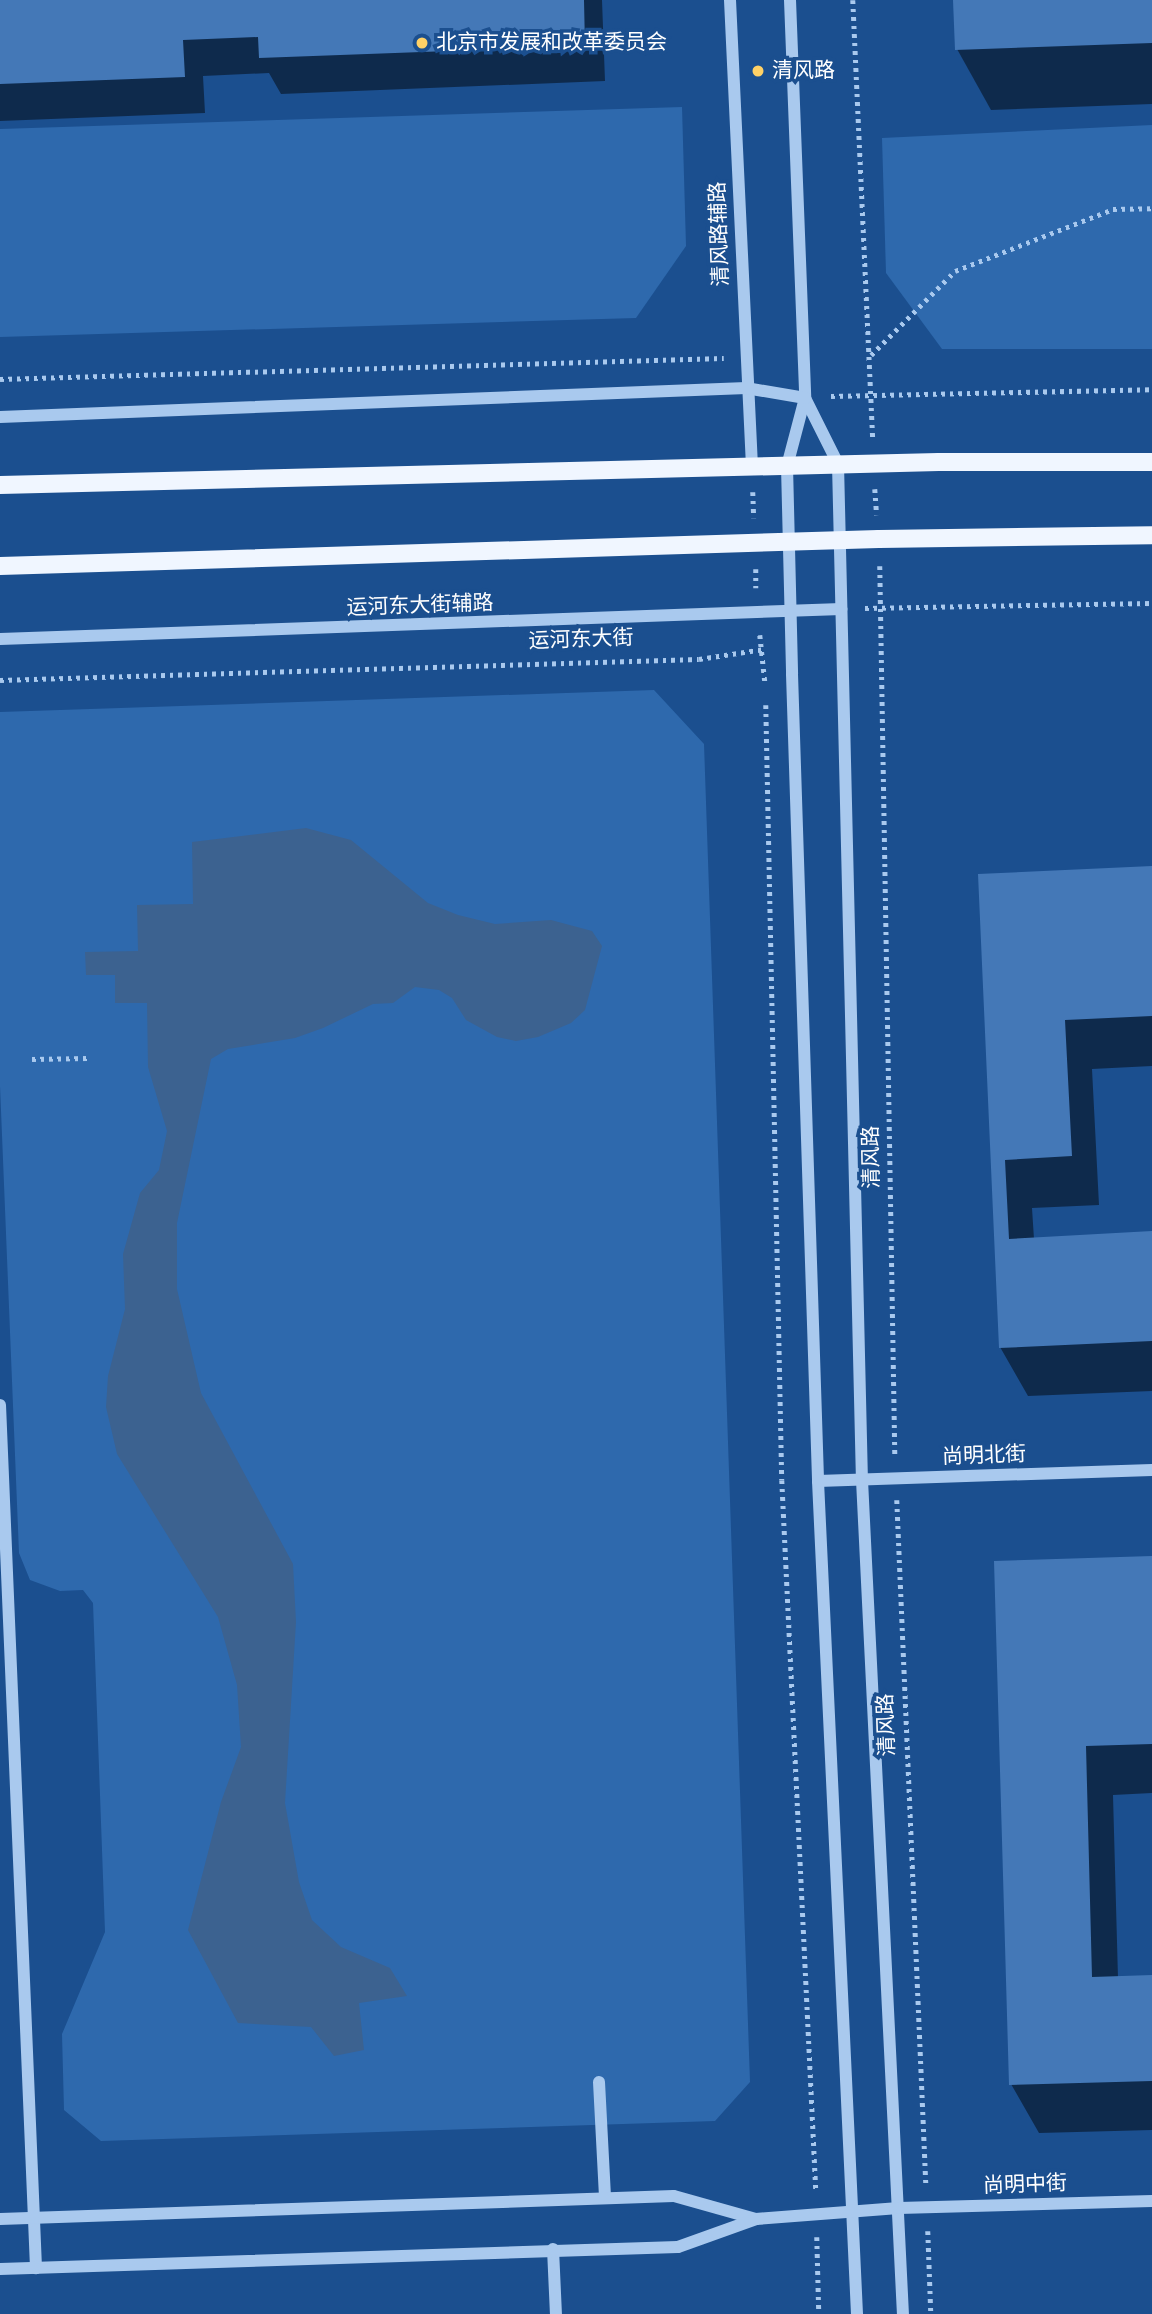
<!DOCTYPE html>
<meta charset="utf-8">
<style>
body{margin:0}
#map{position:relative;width:1152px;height:2314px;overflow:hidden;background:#1b4f8f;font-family:"Alegreya Sans","Noto Sans SC",sans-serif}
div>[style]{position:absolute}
.green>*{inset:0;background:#2e69ad}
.water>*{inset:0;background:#3c6290}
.shadow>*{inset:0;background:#0007}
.building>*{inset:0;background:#4478b7}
.path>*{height:4.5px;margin-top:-2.25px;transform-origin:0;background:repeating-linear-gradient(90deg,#a9c9ee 0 3.5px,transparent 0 8.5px)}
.minor>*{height:12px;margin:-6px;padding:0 6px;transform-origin:6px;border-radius:6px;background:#a9c9ee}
.major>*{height:18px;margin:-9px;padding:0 9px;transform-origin:9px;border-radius:9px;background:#f0f6ff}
.dots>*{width:19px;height:19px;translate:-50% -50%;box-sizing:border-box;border:4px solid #1b4f8f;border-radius:50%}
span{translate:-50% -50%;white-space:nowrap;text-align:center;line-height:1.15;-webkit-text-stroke:7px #1b4f8f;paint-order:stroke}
.poi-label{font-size:21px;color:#fff}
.left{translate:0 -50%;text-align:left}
.street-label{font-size:21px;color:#fff}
</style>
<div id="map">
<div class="green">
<i style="clip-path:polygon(682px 107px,686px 246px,636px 318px,0 337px,0 129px)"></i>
<i style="clip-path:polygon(1152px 125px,1152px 349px,942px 349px,886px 273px,882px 138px)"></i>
<i style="clip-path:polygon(654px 690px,704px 744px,750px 2082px,715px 2121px,101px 2141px,64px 2110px,62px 2034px,105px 1932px,93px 1603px,83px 1590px,60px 1591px,30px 1580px,19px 1553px,0 1086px,0 712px)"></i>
</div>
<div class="water">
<i style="clip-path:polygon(306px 828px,351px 840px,428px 903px,458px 915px,495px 924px,551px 920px,592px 931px,602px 946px,585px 1010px,571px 1023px,538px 1037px,516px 1041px,497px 1037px,466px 1020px,452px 998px,439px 990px,415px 987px,393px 1003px,373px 1004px,323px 1028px,295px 1038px,228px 1049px,211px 1059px,177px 1223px,177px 1289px,201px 1393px,293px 1564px,296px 1622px,285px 1803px,299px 1882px,312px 1920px,341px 1947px,390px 1968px,407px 1996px,359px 2003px,364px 2050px,334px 2056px,311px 2027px,238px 2023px,188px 1930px,221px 1802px,241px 1747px,237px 1685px,218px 1617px,117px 1454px,106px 1407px,108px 1376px,125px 1309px,123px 1254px,140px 1193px,159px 1170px,167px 1131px,148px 1067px,147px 1003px,115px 1003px,115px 975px,86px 975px,85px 952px,138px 951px,137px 905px,193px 904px,192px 842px)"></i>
</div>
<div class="shadow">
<i style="clip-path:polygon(0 0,602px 0,605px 81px,281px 94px,269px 73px,203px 76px,205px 113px,0 121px)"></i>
<i style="clip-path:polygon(955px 0,1152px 0,1152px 104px,991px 110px,957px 49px)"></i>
<i style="clip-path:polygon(1152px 868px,1152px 1066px,1092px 1069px,1099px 1205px,1032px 1208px,1034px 1239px,1152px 1233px,1152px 1391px,1028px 1396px,1000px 1347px,980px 876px)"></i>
<i style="clip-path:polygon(1152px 1558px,1152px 1793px,1113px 1795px,1118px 1978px,1152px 1977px,1152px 2130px,1039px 2133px,1011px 2084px,996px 1563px)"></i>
</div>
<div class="building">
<i style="clip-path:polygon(0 0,584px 0,585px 46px,259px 58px,258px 37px,183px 40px,185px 77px,0 84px)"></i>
<i style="clip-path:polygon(953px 0,1152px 0,1152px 43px,955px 50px)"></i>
<i style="clip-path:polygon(1152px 866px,1152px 1016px,1065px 1020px,1072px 1156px,1005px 1160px,1009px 1239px,1152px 1231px,1152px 1341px,999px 1348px,978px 874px)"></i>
<i style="clip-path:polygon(1152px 1556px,1152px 1744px,1086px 1746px,1092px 1977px,1152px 1975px,1152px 2081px,1009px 2085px,994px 1561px)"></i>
</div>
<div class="path">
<i style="left:853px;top:0;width:438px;rotate:87.4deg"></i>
<i style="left:871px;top:355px;width:119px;rotate:-45deg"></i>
<i style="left:955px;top:271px;width:170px;rotate:-21.4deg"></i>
<i style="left:1113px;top:209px;width:39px;rotate:-1deg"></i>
<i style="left:0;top:379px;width:724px;rotate:-1.66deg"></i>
<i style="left:831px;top:396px;width:321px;rotate:-1.2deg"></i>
<i style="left:875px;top:489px;width:26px;rotate:86deg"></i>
<i style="left:753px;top:492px;width:26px;rotate:88deg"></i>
<i style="left:880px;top:566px;width:890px;rotate:89.03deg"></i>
<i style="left:756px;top:569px;width:19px;rotate:90deg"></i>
<i style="left:865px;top:608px;width:287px;rotate:-1deg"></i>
<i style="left:760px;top:635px;width:47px;rotate:83.9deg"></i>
<i style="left:0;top:680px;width:699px;rotate:-1.72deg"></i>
<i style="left:699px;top:659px;width:66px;rotate:-8.7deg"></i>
<i style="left:766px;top:705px;width:775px;rotate:88.82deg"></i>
<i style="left:782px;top:1480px;width:711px;rotate:87.26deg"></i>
<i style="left:32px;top:1059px;width:56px;rotate:-1deg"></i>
<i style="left:897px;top:1500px;width:685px;rotate:87.57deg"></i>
<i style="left:928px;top:2231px;width:83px;rotate:87.9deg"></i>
<i style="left:817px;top:2237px;width:77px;rotate:88.5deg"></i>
</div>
<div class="minor">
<i style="left:730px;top:0;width:468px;rotate:87.3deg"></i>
<i style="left:790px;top:0;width:398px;rotate:87.8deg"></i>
<i style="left:805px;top:398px;width:70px;rotate:104.8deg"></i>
<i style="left:787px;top:466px;width:208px;rotate:88.6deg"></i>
<i style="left:792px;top:674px;width:807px;rotate:88.15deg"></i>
<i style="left:818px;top:1481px;width:834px;rotate:87.32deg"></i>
<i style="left:805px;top:398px;width:74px;rotate:63.4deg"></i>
<i style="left:838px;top:464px;width:1016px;rotate:88.65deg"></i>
<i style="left:862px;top:1480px;width:835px;rotate:87.19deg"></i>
<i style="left:0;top:417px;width:747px;rotate:-2.23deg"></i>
<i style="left:746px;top:388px;width:60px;rotate:9.6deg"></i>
<i style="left:0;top:639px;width:842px;rotate:-2.04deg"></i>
<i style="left:0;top:1405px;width:864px;rotate:87.61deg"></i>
<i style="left:818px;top:1481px;width:334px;rotate:-1.9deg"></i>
<i style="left:599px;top:2082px;width:116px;rotate:87deg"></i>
<i style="left:0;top:2219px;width:674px;rotate:-1.95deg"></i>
<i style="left:674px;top:2196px;width:85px;rotate:15.7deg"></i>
<i style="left:553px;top:2249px;width:65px;rotate:87.4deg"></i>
<i style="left:0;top:2269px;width:678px;rotate:-1.86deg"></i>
<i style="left:678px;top:2247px;width:83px;rotate:-19.7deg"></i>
<i style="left:756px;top:2219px;width:143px;rotate:-4.4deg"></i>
<i style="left:899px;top:2208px;width:253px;rotate:-1.6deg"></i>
</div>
<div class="major">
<i style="left:0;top:485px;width:939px;rotate:-1.4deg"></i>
<i style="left:939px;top:462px;width:213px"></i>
<i style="left:0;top:566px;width:879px;rotate:-1.76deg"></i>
<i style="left:879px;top:539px;width:273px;rotate:-0.8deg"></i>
</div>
<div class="dots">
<i style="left:422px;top:43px;background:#ffd166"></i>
<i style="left:758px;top:71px;background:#ffd166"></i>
</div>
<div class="poi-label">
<span class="left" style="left:436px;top:43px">北京市发展和改革委员会</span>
<span class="left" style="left:772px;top:71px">清风路</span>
</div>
<div class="street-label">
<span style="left:720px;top:234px;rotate:-92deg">清风路辅路</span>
<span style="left:420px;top:606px;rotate:-2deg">运河东大街辅路</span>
<span style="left:581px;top:640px;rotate:-2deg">运河东大街</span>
<span style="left:872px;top:1157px;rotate:-91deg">清风路</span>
<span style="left:984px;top:1456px;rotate:-2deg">尚明北街</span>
<span style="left:887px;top:1725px;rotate:-92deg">清风路</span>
<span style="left:1025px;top:2185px;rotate:-2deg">尚明中街</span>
</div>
</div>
